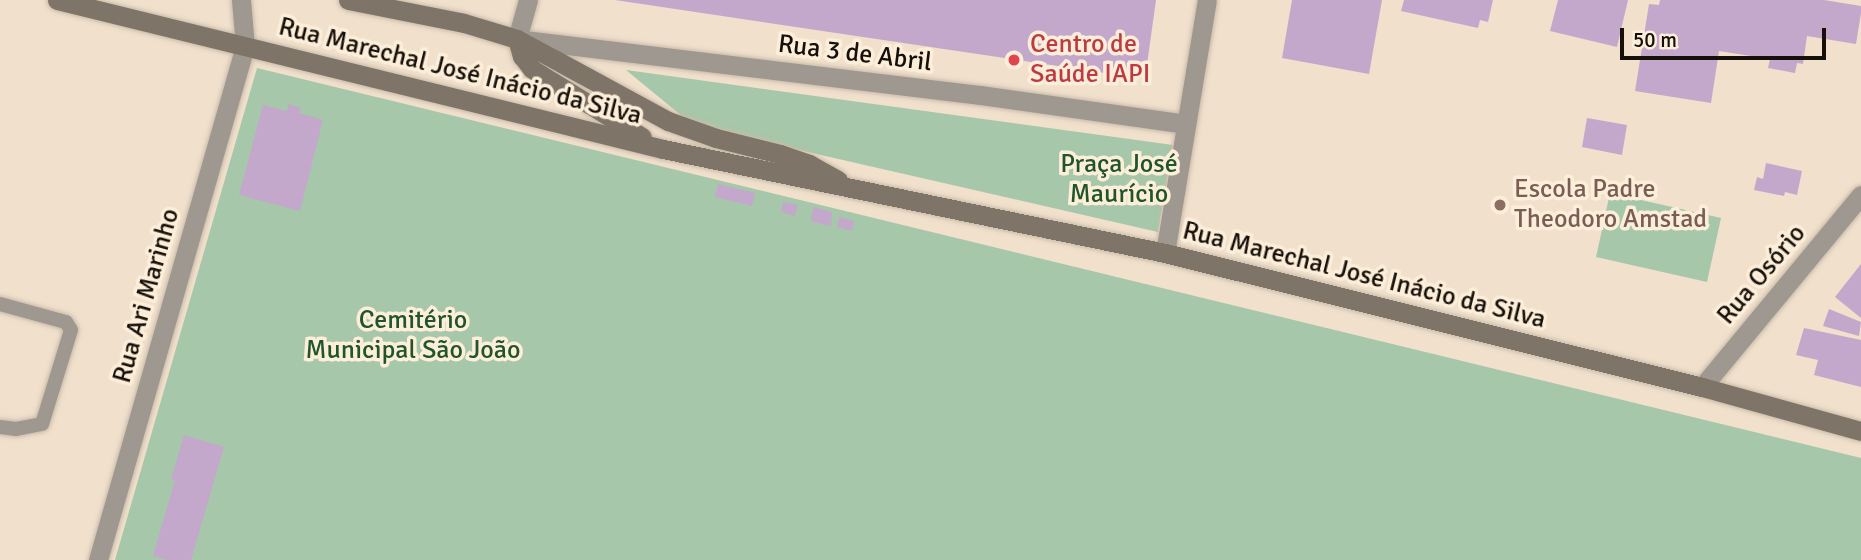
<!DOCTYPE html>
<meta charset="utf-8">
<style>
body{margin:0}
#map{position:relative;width:1861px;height:560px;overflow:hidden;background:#f0e0cc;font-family:Signika,sans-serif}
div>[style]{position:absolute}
.green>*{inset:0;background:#a6c7a9}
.building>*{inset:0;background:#c3a8cc}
.roads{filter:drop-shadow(0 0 2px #c9bba9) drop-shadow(0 0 2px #c9bba9)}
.service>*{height:14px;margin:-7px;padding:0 7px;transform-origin:7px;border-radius:7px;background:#9f9890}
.minor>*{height:19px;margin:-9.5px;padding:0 9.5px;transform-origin:9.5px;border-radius:9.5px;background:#9f9890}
.tertiary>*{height:19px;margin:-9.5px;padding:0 9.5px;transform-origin:9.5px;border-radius:9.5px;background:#9f9890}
.secondary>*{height:19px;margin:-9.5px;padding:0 9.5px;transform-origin:9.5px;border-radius:9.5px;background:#7f7468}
.dots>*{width:19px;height:19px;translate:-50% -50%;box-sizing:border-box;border:4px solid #fdeed9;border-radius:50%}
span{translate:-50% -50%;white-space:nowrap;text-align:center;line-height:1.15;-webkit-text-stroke:7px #fdeed9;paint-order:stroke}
.health-label{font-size:26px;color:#be3a42}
.left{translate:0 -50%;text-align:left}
.street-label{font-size:26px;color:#151009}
.park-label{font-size:26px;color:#20552b}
.education-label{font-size:26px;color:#785e54}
.scale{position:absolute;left:1620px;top:28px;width:206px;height:32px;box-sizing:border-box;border:4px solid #151009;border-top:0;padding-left:9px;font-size:21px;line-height:24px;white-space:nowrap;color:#151009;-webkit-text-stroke:5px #fdeed9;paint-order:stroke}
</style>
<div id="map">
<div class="green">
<i style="clip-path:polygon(257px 68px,1861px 458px,1861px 560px,115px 560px)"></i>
<i style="clip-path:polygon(626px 70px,1173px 145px,1158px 232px,694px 126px)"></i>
<i style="clip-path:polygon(1610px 193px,1721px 218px,1707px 282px,1596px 257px)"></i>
</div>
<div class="building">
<i style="clip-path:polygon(615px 0,1156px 0,1145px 79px)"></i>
<i style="clip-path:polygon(1292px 0,1382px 0,1369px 74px,1282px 58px)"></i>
<i style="clip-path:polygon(1404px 0,1493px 0,1488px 22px,1480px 20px,1478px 28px,1401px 11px)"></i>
<i style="clip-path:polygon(1558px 0,1628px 0,1617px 47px,1550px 31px)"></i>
<i style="clip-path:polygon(1660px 0,1824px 0,1861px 6px,1861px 13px,1856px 44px,1807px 36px,1803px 64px,1797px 63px,1795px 73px,1768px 68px,1770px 59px,1719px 51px,1711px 103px,1635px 91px,1649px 4px,1659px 5px)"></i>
<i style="clip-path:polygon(289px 104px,301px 108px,299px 113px,323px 120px,300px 211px,239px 195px,263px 105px,287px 111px)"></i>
<i style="clip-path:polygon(1587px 118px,1627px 125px,1622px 155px,1582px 147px)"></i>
<i style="clip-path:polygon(1766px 163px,1802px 171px,1797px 195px,1785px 192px,1784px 196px,1754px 190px,1757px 177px,1763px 179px)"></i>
<i style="clip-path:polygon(718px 184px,755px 193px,752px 206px,715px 197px)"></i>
<i style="clip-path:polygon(783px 202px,798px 205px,795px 216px,781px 212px)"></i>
<i style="clip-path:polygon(814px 207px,832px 212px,831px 226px,810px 221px)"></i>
<i style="clip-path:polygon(839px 217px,854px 221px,852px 231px,837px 227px)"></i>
<i style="clip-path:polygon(1861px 264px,1861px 318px,1835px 297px)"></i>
<i style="clip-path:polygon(1829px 309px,1861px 322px,1859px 336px,1823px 326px)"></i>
<i style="clip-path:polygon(1804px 328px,1861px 340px,1861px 387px,1814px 375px,1818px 360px,1796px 355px)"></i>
<i style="clip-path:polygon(184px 435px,224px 447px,191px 560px,167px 560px,153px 556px,175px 480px,171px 479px)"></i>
</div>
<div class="roads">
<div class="service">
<i style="left:0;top:304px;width:68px;rotate:15.3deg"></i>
<i style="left:66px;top:322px;width:9px;rotate:58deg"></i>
<i style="left:71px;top:330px;width:98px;rotate:107.1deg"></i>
<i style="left:42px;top:424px;width:26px;rotate:169deg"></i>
<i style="left:16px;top:429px;width:16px;rotate:-173deg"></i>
</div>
<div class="minor">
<i style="left:528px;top:0;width:41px;rotate:105.8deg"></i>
<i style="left:517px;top:39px;width:466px;rotate:6.9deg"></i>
<i style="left:980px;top:95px;width:208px;rotate:8deg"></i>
<i style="left:1165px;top:253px;width:256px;rotate:-80.6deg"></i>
<i style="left:1702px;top:387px;width:249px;rotate:-50.4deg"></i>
</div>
<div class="tertiary">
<i style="left:98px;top:560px;width:535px;rotate:-74.04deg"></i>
<i style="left:245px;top:46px;width:46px;rotate:-95deg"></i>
</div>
<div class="secondary">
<i style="left:57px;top:0;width:624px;rotate:13.81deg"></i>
<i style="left:663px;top:149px;width:513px;rotate:11.7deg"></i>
<i style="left:1165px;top:253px;width:553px;rotate:14.01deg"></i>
<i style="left:1702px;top:387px;width:165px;rotate:15.5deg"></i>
<i style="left:348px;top:0;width:118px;rotate:11.2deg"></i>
<i style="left:464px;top:23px;width:55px;rotate:16.8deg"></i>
<i style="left:517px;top:39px;width:172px;rotate:28.5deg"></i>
<i style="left:668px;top:121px;width:51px;rotate:19.5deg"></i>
<i style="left:716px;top:138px;width:66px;rotate:14deg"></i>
<i style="left:780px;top:154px;width:31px;rotate:19deg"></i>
<i style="left:809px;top:164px;width:33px;rotate:29deg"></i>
<i style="left:517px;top:39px;width:18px;rotate:74deg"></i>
<i style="left:522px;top:56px;width:16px;rotate:52deg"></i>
<i style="left:532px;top:69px;width:129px;rotate:31.7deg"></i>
</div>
</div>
<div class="dots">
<i style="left:1014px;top:60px;background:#e0444e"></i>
<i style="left:1500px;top:205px;background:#8d6e63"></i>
</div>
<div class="health-label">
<span class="left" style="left:1030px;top:60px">Centro de<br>Saúde IAPI</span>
</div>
<div class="street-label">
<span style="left:855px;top:54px;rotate:7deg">Rua 3 de Abril</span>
<span style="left:460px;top:72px;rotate:14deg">Rua Marechal José Inácio da Silva</span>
<span style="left:1762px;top:275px;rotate:-50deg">Rua Osório</span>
<span style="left:1364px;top:276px;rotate:14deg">Rua Marechal José Inácio da Silva</span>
<span style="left:147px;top:296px;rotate:-74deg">Rua Ari Marinho</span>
</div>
<div class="park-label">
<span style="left:1119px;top:180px">Praça José<br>Maurício</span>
<span style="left:413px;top:336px">Cemitério<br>Municipal São João</span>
</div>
<div class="education-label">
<span class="left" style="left:1514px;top:205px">Escola Padre<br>Theodoro Amstad</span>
</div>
<div class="scale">50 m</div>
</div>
